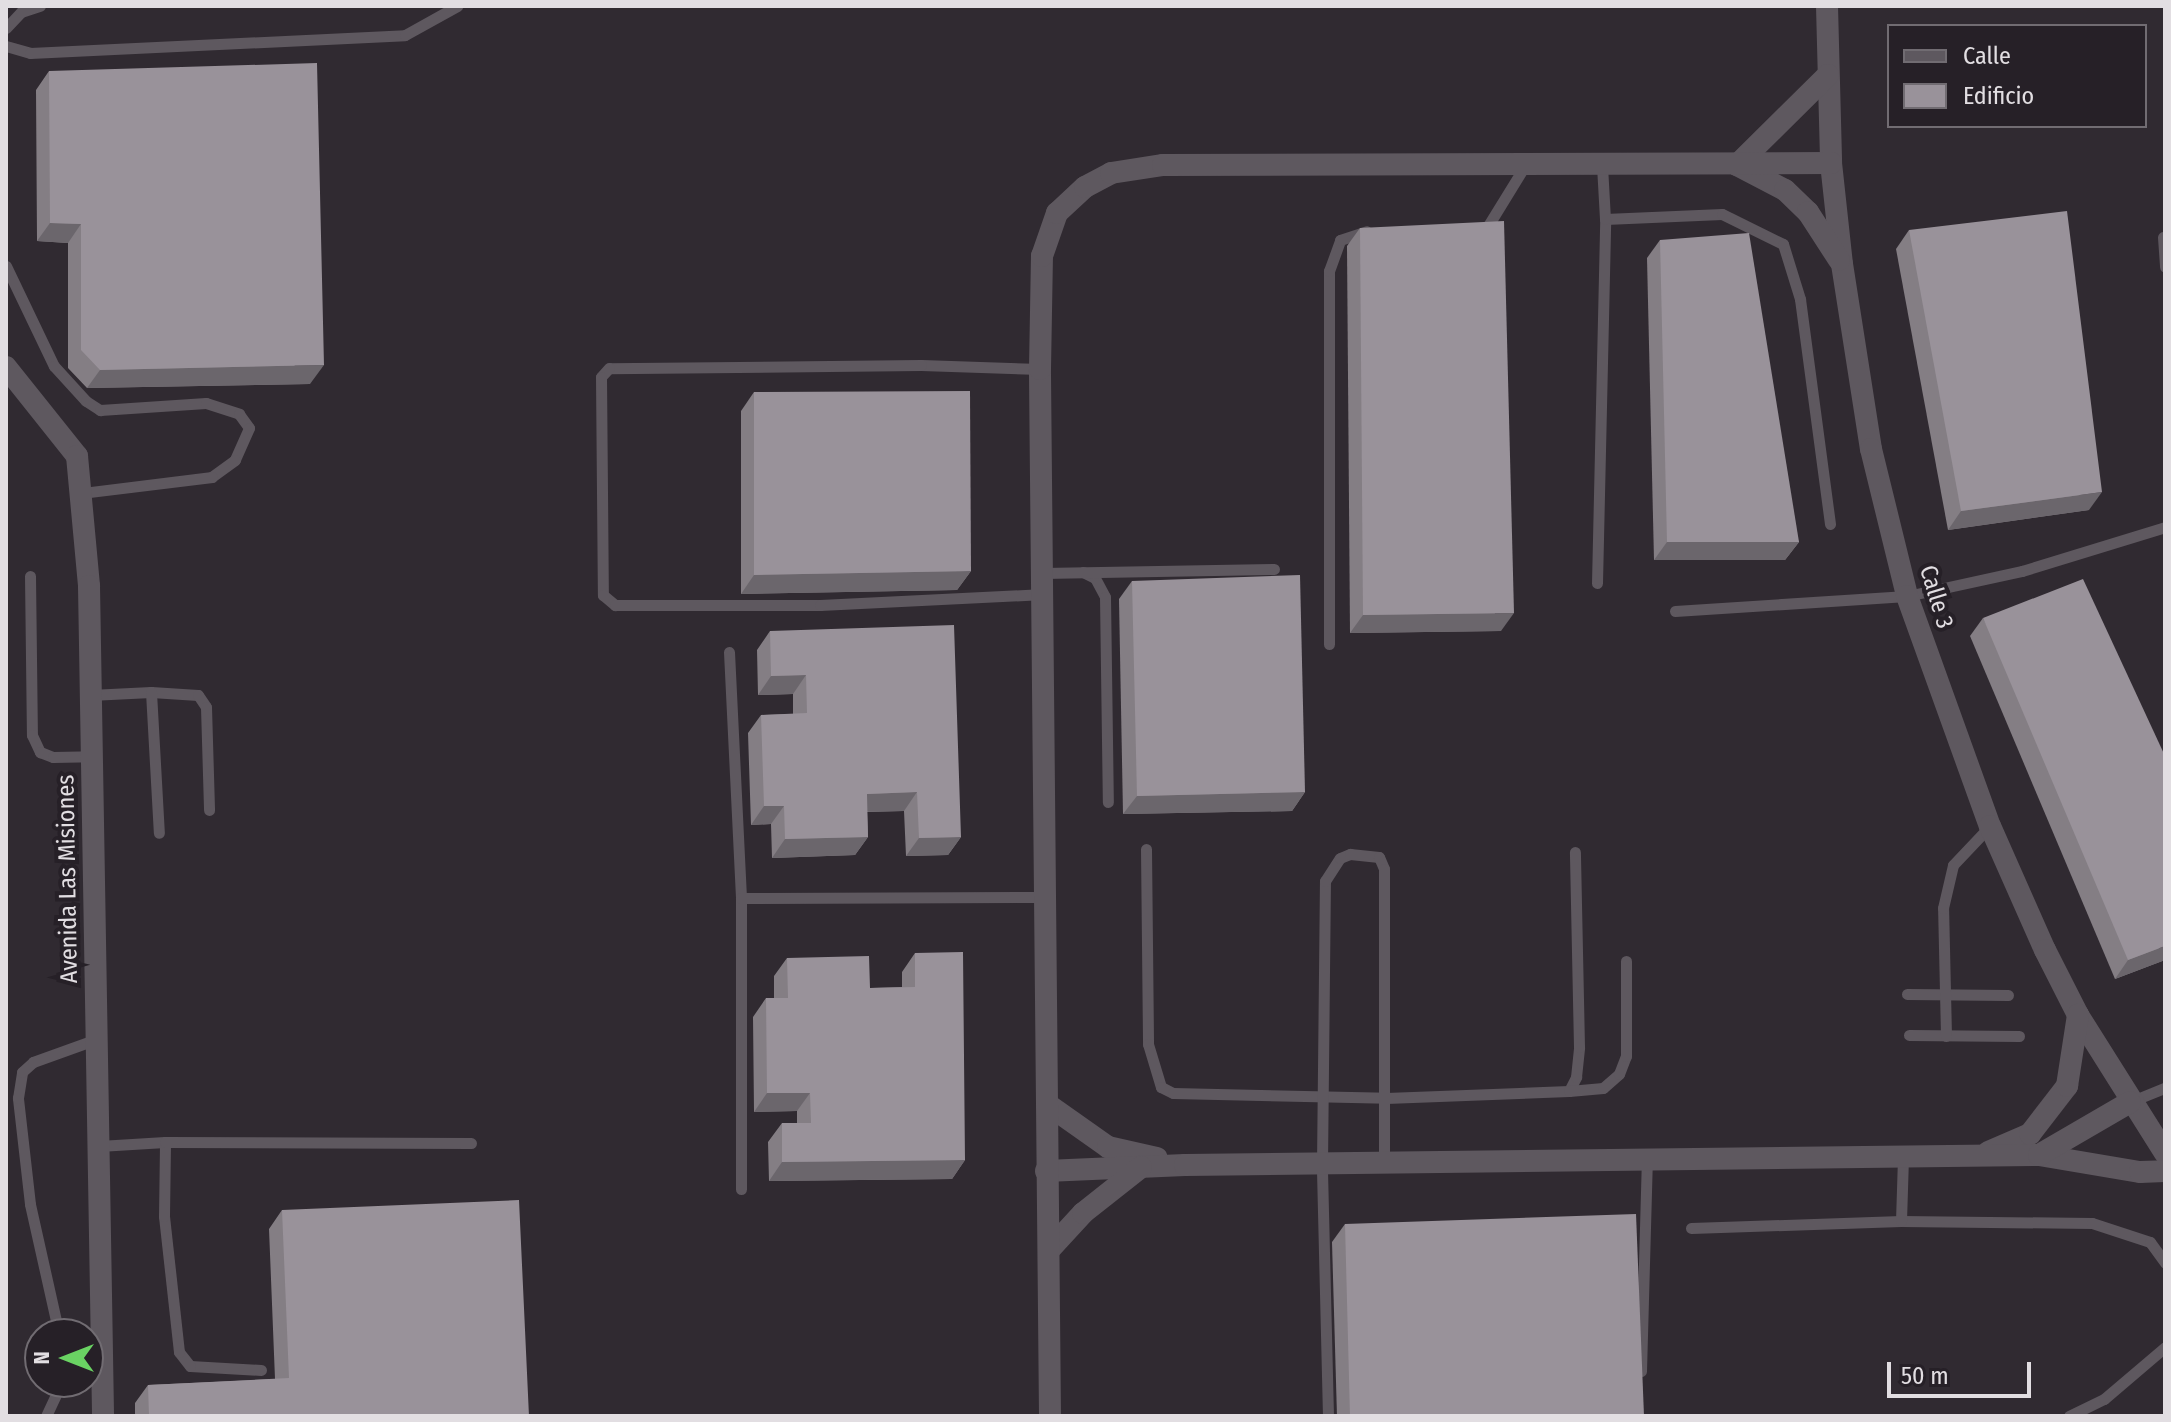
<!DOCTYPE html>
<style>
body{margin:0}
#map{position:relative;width:2171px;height:1422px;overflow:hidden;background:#302a31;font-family:"Fira Sans Condensed",sans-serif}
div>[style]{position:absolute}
.lane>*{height:11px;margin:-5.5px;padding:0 5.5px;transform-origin:5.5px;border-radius:5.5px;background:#5e585f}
.street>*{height:22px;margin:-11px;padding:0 11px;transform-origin:11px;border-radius:11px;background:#5e585f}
.wall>*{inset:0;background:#847e84}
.shaded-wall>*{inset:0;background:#6b666c}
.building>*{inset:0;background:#99929a}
span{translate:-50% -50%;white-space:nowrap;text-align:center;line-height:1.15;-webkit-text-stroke:8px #262027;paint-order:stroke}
.street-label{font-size:24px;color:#e2dee2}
.frame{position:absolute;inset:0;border:8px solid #e2dee2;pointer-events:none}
.legend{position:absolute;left:1887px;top:24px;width:260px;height:104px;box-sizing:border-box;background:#262027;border:2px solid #716c72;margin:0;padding:10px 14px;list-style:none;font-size:24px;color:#e2dee2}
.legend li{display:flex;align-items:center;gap:16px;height:40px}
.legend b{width:40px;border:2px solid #716c72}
.north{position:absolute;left:24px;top:1318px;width:80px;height:80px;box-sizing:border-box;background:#262027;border:2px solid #716c72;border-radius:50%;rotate:270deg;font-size:22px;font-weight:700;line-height:32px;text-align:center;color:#e2dee2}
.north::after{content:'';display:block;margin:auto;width:28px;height:36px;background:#6ad363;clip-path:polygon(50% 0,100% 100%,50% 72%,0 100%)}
.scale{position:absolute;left:1887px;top:1362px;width:144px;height:36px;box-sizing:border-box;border:4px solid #e2dee2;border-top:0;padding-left:10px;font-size:24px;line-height:28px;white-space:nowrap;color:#e2dee2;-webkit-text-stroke:6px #262027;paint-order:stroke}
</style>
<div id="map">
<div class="lane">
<i style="left:6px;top:28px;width:22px;rotate:-47deg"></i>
<i style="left:21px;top:12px;width:20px;rotate:-18deg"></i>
<i style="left:6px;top:46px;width:25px;rotate:16deg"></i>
<i style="left:30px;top:53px;width:375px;rotate:-2.7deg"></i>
<i style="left:405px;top:35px;width:60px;rotate:-29.1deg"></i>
<i style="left:1605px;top:219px;width:117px;rotate:-2.4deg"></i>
<i style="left:1722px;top:214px;width:68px;rotate:26.2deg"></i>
<i style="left:1783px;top:244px;width:58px;rotate:72.8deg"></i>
<i style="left:1800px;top:299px;width:227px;rotate:82.4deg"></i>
<i style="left:1480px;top:229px;width:6px"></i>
<i style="left:1486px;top:229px;width:76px;rotate:-58.4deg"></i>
<i style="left:2163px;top:237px;width:30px;rotate:86deg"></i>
<i style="left:6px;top:266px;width:111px;rotate:64.4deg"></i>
<i style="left:54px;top:366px;width:47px;rotate:47.6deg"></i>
<i style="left:86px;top:401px;width:17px;rotate:33deg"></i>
<i style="left:100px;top:410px;width:106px;rotate:-3.8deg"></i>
<i style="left:206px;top:403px;width:35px;rotate:18deg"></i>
<i style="left:239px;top:414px;width:17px;rotate:54deg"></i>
<i style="left:249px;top:428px;width:35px;rotate:114deg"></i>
<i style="left:235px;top:460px;width:29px;rotate:144deg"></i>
<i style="left:212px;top:477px;width:132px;rotate:173deg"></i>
<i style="left:1040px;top:369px;width:119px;rotate:-178.1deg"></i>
<i style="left:921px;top:365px;width:312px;rotate:179.4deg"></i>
<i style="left:609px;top:368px;width:12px;rotate:132deg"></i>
<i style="left:601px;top:377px;width:218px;rotate:89.5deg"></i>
<i style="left:603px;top:595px;width:16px;rotate:40deg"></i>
<i style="left:615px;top:605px;width:205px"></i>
<i style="left:820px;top:605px;width:224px;rotate:-2.8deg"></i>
<i style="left:1083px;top:572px;width:13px;rotate:27deg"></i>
<i style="left:1095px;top:578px;width:21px;rotate:62deg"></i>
<i style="left:1105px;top:597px;width:205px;rotate:89.2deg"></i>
<i style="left:1043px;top:573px;width:231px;rotate:-1deg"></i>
<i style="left:30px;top:576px;width:159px;rotate:89.3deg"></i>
<i style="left:32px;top:735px;width:19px;rotate:65deg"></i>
<i style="left:40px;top:752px;width:14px;rotate:21deg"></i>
<i style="left:53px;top:757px;width:39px;rotate:-1deg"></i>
<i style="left:1597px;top:583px;width:364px;rotate:-88.7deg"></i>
<i style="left:1605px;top:219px;width:54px;rotate:-93.2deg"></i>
<i style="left:1675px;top:611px;width:232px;rotate:-3.7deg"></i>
<i style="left:1907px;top:596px;width:118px;rotate:-12.3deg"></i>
<i style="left:2022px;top:571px;width:150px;rotate:-17.1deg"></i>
<i style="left:1329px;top:644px;width:373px;rotate:-90deg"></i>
<i style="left:1329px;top:271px;width:33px;rotate:-70deg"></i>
<i style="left:1340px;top:240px;width:28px;rotate:-18deg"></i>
<i style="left:729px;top:652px;width:246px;rotate:87.2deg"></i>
<i style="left:151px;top:692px;width:47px;rotate:3.7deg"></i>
<i style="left:198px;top:695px;width:14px;rotate:56deg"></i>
<i style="left:206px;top:707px;width:103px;rotate:88.3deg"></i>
<i style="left:90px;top:695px;width:61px;rotate:-2.8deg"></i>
<i style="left:151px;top:692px;width:141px;rotate:86.8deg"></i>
<i style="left:1146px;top:849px;width:195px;rotate:89.4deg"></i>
<i style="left:1148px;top:1044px;width:45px;rotate:73.2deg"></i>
<i style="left:1161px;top:1087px;width:13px;rotate:27deg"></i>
<i style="left:1173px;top:1093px;width:213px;rotate:1.3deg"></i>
<i style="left:1386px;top:1098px;width:183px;rotate:-2.2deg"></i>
<i style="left:1569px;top:1091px;width:16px;rotate:-63deg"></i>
<i style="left:1576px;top:1077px;width:30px;rotate:-84deg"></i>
<i style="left:1579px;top:1047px;width:195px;rotate:-91.2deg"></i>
<i style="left:1907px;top:994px;width:101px;rotate:0.6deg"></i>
<i style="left:1909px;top:1035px;width:110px;rotate:0.5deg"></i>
<i style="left:1946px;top:1036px;width:128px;rotate:-91.3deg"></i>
<i style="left:1943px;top:908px;width:44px;rotate:-76.9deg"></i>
<i style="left:1953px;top:865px;width:54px;rotate:-46.5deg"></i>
<i style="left:1569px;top:1091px;width:34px;rotate:-5deg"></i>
<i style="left:1603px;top:1088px;width:21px;rotate:-41deg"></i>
<i style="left:1619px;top:1074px;width:19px;rotate:-69deg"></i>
<i style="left:1626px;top:1056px;width:95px;rotate:-90deg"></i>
<i style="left:2132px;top:1101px;width:35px;rotate:-22deg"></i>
<i style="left:99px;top:1146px;width:66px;rotate:-3.5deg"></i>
<i style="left:741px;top:1189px;width:291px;rotate:-90deg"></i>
<i style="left:741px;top:898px;width:304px;rotate:-0.2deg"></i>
<i style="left:1901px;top:1221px;width:191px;rotate:0.6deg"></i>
<i style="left:2092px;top:1223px;width:61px;rotate:18.1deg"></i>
<i style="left:2150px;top:1242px;width:26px;rotate:54deg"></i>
<i style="left:1691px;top:1228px;width:210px;rotate:-1.9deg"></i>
<i style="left:1901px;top:1221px;width:64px;rotate:-88.2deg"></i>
<i style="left:59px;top:1334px;width:133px;rotate:-102.6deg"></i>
<i style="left:30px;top:1204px;width:107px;rotate:-96.5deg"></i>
<i style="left:18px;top:1098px;width:26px;rotate:-81deg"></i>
<i style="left:22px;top:1072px;width:15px;rotate:-42deg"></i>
<i style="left:33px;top:1062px;width:68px;rotate:-19.8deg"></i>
<i style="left:261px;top:1370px;width:71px;rotate:-176.8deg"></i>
<i style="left:190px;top:1366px;width:18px;rotate:-128deg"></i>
<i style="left:179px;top:1352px;width:137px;rotate:-96.3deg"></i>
<i style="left:164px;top:1216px;width:74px;rotate:-89.2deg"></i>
<i style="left:165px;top:1142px;width:306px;rotate:0.2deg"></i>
<i style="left:1641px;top:1371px;width:212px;rotate:-88.4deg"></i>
<i style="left:46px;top:1416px;width:38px;rotate:-65deg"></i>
<i style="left:1328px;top:1416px;width:252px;rotate:-91.4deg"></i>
<i style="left:1322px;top:1164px;width:283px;rotate:-89.4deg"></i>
<i style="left:1325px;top:881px;width:27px;rotate:-57deg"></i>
<i style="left:1340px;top:858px;width:11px;rotate:-22deg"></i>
<i style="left:1350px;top:854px;width:29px;rotate:6deg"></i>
<i style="left:1379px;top:857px;width:13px;rotate:67deg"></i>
<i style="left:1384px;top:869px;width:296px;rotate:90deg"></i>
<i style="left:2069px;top:1416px;width:39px;rotate:-26deg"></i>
<i style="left:2104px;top:1399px;width:80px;rotate:-40.4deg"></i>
</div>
<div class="street">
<i style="left:1827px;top:6px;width:157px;rotate:88.5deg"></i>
<i style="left:1831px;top:163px;width:102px;rotate:83.8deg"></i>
<i style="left:1842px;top:264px;width:187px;rotate:81.1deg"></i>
<i style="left:1871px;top:449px;width:151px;rotate:76.2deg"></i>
<i style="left:1907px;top:596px;width:245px;rotate:70.2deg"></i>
<i style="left:1990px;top:826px;width:136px;rotate:66.1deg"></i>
<i style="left:2045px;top:950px;width:73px;rotate:63.1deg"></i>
<i style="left:2078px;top:1015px;width:163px;rotate:57.8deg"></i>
<i style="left:1828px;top:75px;width:128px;rotate:135.3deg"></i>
<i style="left:1737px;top:165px;width:54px;rotate:27.5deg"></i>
<i style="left:1785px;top:190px;width:32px;rotate:44deg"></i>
<i style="left:1808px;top:212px;width:57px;rotate:57.1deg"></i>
<i style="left:6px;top:367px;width:114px;rotate:51.4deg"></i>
<i style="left:77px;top:456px;width:131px;rotate:84.7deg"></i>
<i style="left:89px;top:586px;width:830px;rotate:89.03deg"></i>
<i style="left:1047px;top:1104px;width:75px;rotate:35.2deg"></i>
<i style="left:1108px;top:1147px;width:50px;rotate:12.7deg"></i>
<i style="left:1988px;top:1152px;width:46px;rotate:-23.2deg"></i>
<i style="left:2030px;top:1134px;width:61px;rotate:-52.4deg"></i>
<i style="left:2067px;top:1086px;width:72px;rotate:-81.2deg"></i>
<i style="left:2039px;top:1155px;width:102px;rotate:9.6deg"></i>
<i style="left:2140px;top:1172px;width:25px;rotate:-2deg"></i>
<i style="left:1046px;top:1171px;width:139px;rotate:-2.5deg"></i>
<i style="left:1185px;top:1165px;width:854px;rotate:-0.67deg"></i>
<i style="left:2039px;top:1155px;width:105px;rotate:-30.2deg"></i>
<i style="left:1049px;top:1250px;width:50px;rotate:-47.4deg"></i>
<i style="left:1083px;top:1213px;width:74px;rotate:-38.4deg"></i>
<i style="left:1050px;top:1416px;width:1047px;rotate:-90.55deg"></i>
<i style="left:1040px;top:369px;width:113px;rotate:-89deg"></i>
<i style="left:1042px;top:256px;width:46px;rotate:-70.8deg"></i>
<i style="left:1057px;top:213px;width:38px;rotate:-43deg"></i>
<i style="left:1085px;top:187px;width:30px;rotate:-28deg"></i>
<i style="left:1111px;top:173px;width:53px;rotate:-8.7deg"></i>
<i style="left:1163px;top:165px;width:668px;rotate:-0.17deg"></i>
</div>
<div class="wall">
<i style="clip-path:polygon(49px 71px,310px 384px,87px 388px,68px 368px,68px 243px,37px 241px,36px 90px)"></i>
<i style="clip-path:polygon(1360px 228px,1501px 631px,1350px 633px,1347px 246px)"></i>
<i style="clip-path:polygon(1909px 230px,2089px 510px,1948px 530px,1896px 249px)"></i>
<i style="clip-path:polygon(1660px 240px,1799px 542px,1785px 560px,1654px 560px,1647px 258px)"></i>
<i style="clip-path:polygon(754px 392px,971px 571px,957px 590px,741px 594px,741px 411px)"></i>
<i style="clip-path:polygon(1132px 581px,1305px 792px,1292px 811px,1123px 814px,1119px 599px)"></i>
<i style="clip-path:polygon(1983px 618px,2165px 960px,2115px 979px,1970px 636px)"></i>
<i style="clip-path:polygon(770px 631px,961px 837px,948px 855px,906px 856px,904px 811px,867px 812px,868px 837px,855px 855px,772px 858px,771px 824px,751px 825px,748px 733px,761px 715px,793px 714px,793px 694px,758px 695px,757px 650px)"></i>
<i style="clip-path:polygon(915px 953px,965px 1160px,952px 1179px,769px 1181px,768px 1142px,782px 1123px,797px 1123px,797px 1111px,754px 1112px,753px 1017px,766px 998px,774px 998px,774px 976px,787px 958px,870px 988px,902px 987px,902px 972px)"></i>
<i style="clip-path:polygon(282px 1210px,529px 1416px,135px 1416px,135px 1403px,148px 1385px,275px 1379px,269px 1229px)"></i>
<i style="clip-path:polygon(1345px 1224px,1644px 1416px,1337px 1416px,1332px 1242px)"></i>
</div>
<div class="shaded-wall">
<i style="clip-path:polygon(50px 223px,81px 224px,68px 243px,37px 241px)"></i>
<i style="clip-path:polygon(324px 365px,310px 384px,87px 388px,100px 370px)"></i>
<i style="clip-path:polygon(2102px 492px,2089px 510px,1948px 530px,1961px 511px)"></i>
<i style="clip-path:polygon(1667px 542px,1799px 542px,1785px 560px,1654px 560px)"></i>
<i style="clip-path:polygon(971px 571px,957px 590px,741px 594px,754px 575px)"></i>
<i style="clip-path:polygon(1514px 613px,1501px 631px,1350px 633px,1363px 615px)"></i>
<i style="clip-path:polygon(806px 675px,793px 694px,758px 695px,771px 676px)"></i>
<i style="clip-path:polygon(917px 792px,904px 811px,854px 812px,867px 794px)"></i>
<i style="clip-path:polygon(1305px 792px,1292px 811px,1123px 814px,1137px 796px)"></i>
<i style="clip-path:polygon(764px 806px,784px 806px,771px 824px,751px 825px)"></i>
<i style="clip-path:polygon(868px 837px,855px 855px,772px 858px,785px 839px)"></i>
<i style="clip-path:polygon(961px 837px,948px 855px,906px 856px,919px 838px)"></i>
<i style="clip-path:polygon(2165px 946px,2165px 960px,2115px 979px,2128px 960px)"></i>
<i style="clip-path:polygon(767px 1093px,810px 1093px,797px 1111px,754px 1112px)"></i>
<i style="clip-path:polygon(965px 1160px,952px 1179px,769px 1181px,782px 1162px)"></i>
</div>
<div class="building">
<i style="clip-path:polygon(317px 63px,324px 365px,100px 370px,81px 350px,81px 224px,50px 223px,49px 71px)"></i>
<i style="clip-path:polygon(2067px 211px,2102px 492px,1961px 511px,1909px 230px)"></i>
<i style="clip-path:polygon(1504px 221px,1514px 613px,1363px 615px,1360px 228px)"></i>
<i style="clip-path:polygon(1749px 233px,1799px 542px,1667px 542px,1660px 240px)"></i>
<i style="clip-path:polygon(970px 391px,971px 571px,754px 575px,754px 392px)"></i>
<i style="clip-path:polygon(1300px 575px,1305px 792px,1137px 796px,1132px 581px)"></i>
<i style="clip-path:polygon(2083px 579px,2165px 756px,2165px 946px,2128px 960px,1983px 618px)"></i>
<i style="clip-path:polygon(954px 625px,961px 837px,919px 838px,917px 792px,867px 794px,868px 837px,785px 839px,784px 806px,764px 806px,761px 715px,807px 713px,806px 675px,771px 676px,770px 631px)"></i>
<i style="clip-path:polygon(963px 952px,965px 1160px,782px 1162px,782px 1123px,811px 1123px,810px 1093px,767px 1093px,766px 998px,788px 998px,787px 958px,869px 956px,870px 988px,915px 987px,915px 953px)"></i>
<i style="clip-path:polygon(519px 1200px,529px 1416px,149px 1416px,148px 1385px,289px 1378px,282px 1210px)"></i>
<i style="clip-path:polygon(1636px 1214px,1644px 1416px,1350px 1416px,1345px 1224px)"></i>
</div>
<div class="street-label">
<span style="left:1936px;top:597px;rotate:73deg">Calle 3</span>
<span style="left:68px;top:879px;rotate:-91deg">Avenida Las Misiones</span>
</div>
<div class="frame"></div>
<ul class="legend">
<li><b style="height:10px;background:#5e585f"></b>Calle</li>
<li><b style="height:22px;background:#99929a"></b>Edificio</li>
</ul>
<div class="north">N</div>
<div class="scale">50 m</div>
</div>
